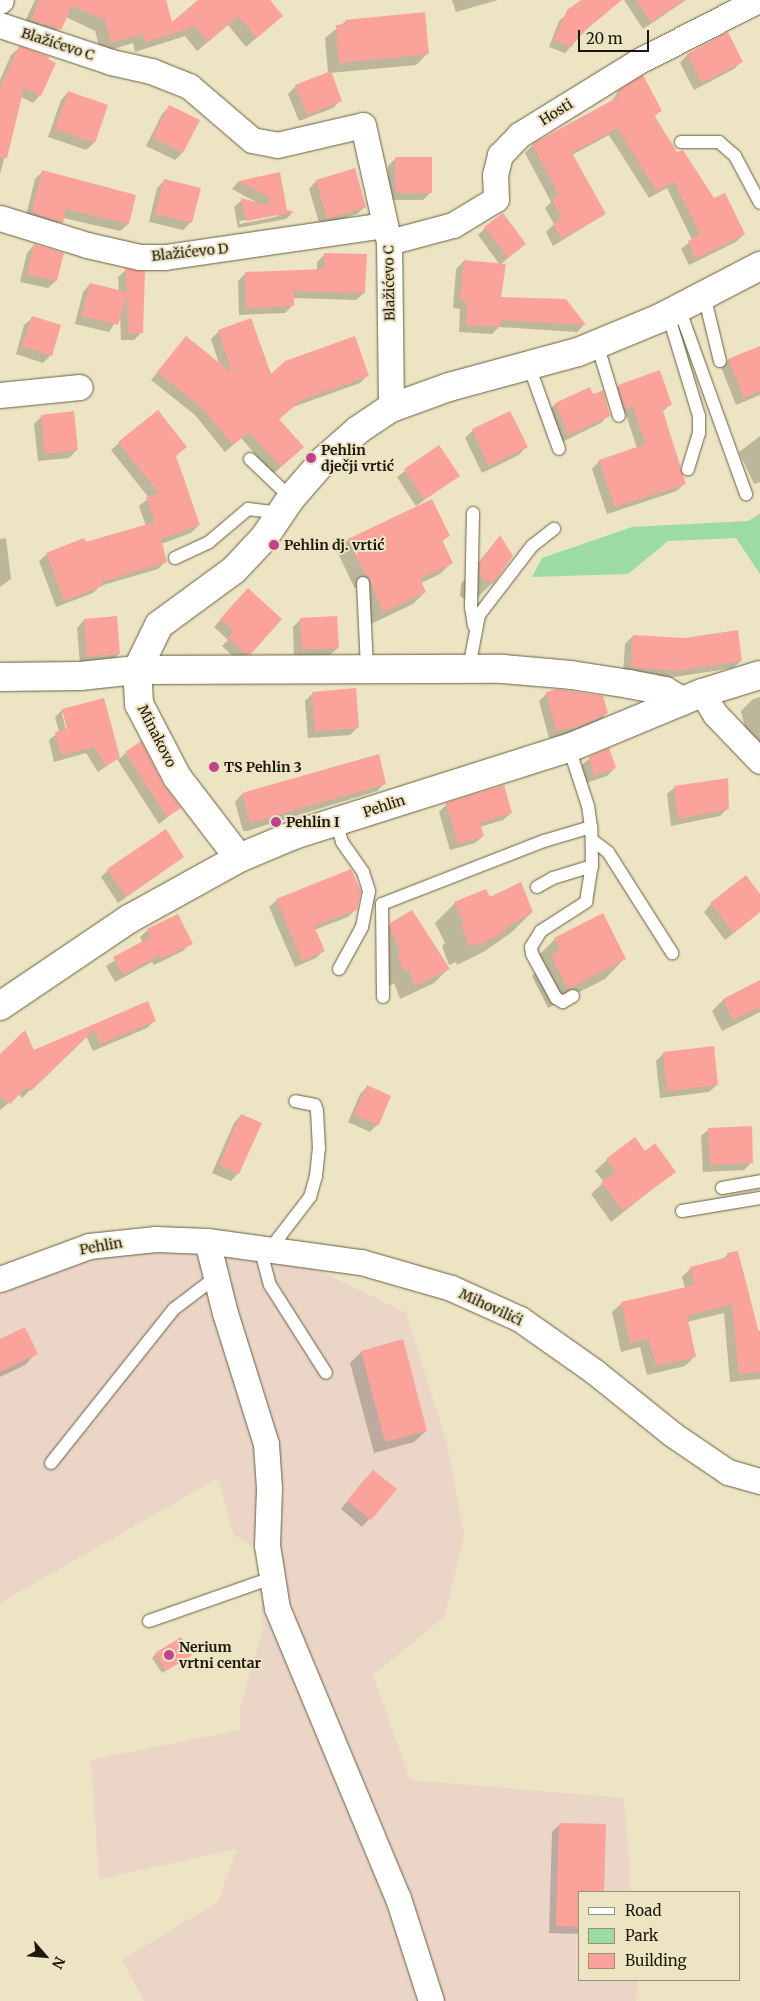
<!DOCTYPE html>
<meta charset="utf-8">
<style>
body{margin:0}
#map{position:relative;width:760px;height:2001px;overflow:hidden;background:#ece4c2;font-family:Merriweather,serif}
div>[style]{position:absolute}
.industrial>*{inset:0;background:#ead5c7}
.green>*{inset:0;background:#9cdca2}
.shadow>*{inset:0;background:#0003}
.building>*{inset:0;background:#fba29a}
.roads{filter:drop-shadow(0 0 1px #675f41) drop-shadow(0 0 1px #675f41)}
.lane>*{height:12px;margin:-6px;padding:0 6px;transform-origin:6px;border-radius:6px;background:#fff}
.street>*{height:25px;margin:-12.5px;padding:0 12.5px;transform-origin:12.5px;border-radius:12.5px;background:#fff}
.secondary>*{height:28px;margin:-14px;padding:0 14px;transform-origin:14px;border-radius:14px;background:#fff}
.dots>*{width:14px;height:14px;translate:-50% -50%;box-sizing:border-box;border:2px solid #ece4c2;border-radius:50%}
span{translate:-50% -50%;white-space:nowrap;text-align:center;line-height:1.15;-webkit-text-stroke:4px #ece4c2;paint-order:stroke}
.street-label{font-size:14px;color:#1b170b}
.poi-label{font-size:14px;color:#1b170b;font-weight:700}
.left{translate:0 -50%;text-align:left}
.legend{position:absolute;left:578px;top:1891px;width:162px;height:90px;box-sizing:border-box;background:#ece4c2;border:1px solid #989279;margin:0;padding:6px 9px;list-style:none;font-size:15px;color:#1b170b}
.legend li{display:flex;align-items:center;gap:10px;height:25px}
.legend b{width:25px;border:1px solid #989279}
.north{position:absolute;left:20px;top:1931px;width:50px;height:50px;-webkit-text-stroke:4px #ece4c2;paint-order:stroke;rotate:117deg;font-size:14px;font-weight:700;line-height:20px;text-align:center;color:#1b170b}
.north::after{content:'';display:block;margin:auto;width:18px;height:22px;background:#1b170b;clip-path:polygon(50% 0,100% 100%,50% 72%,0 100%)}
.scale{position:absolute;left:578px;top:30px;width:71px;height:22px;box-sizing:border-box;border:2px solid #1b170b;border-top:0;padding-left:6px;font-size:15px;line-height:18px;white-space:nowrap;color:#1b170b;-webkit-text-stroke:4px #ece4c2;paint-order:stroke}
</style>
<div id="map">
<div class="industrial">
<i style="clip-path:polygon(161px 1244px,243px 1251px,322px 1272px,406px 1313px,447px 1444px,464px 1535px,445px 1616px,373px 1675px,410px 1780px,624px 1798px,631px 1892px,579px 1892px,579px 1980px,638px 1980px,636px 2001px,144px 2001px,122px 1960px,218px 1902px,237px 1849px,99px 1879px,91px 1760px,240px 1730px,240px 1707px,263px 1629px,257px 1549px,233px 1534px,218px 1478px,0 1603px,0 1294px,82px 1253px)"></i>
</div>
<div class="green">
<i style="clip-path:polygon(760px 514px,760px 574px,736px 538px,668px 541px,628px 574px,532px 577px,542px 558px,632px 527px,748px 521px)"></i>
</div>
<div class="shadow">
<i style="clip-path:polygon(35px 0,88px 0,83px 11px,119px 0,164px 0,171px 24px,200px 0,269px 0,281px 16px,246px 47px,228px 25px,197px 51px,185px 36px,135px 52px,133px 43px,101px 53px,95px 31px,66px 17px,50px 40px,21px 30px)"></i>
<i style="clip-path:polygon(452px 0,498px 0,456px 12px)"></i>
<i style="clip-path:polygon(583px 0,613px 0,565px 53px,549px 47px,559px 21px)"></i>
<i style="clip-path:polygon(624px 0,686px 0,643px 29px)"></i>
<i style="clip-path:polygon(346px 21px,428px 53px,416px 65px,330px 73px,341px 100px,333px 108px,299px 121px,288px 94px,296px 86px,328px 73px,325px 38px)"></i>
<i style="clip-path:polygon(727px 34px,741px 62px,734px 69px,694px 90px,680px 63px,687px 55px)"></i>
<i style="clip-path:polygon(19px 48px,40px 95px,33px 103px,21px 97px,0 174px,0 80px,11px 55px)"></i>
<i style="clip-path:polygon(642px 77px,661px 110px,654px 117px,676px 153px,744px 234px,736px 242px,689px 265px,681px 249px,692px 240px,667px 188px,649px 198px,609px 135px,572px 155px,605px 214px,553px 246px,546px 232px,554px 224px,545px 208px,551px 202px,525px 153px,533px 145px,611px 102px,618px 92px)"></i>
<i style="clip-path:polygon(68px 92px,94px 143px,86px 150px,48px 137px,61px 100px)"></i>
<i style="clip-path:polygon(170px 106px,182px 153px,175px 160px,146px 146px,162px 114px)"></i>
<i style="clip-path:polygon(396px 158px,431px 192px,423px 200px,388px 200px,388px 166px)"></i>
<i style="clip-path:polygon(354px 170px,365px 207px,357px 214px,320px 226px,309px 189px,316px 181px)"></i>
<i style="clip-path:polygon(42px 172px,128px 224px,120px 231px,63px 218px,54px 229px,25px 220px,35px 179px)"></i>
<i style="clip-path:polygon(evenodd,279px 174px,286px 211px,292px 213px,286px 219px,238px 228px,234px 207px,242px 200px,258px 203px,232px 189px,238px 182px,279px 174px,279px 214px,279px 216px,240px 224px,239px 221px,279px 214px)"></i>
<i style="clip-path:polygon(165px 180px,199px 189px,190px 223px,183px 230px,149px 222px,157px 188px)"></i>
<i style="clip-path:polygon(485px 228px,524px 244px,500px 265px,499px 298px,566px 300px,584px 325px,577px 332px,499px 327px,492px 334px,459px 332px,460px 309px,453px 308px,456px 269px,464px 261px,500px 265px,478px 235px)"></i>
<i style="clip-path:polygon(34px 245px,56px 281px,48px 288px,20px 282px,27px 253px)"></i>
<i style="clip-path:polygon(325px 254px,364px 293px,356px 300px,293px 298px,293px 305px,285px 313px,239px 315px,238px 281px,246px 273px,317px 271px,317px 262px)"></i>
<i style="clip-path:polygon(126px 270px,142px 332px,134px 340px,121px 340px,120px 315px,109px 332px,75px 324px,83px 292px,90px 284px,119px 291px,118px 277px)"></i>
<i style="clip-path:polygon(32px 318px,51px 355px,43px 363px,16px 354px,24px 325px)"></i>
<i style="clip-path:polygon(250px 320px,270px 376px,368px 375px,360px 383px,293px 407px,278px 420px,295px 454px,273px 474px,241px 438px,225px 452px,195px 415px,151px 380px,186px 338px,219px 364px,211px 339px,218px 332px)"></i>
<i style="clip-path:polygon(760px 347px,760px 395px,736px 405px,721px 367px,729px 360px)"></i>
<i style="clip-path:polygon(619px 386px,671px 404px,662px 412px,685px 483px,677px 491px,607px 514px,592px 469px,599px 461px,637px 448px,625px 412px,618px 415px,611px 393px)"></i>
<i style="clip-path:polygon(589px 388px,609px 415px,601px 423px,562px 442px,548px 412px,555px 404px)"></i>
<i style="clip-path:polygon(42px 416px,77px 450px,69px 458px,38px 461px,34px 424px)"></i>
<i style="clip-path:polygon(473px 430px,526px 447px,519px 455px,482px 473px,465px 438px)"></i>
<i style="clip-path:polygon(760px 436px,760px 482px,754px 484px,739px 452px)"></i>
<i style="clip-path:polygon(119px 443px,199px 525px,191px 533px,161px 544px,166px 561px,158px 569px,100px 586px,93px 593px,56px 607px,39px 561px,47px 554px,146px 526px,139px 506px,149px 498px,111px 450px)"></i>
<i style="clip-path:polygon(439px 446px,458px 476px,416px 506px,448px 536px,442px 542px,451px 563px,440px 574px,421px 583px,425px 592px,413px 604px,371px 624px,359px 590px,354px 587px,337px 551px,348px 540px,417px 508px,397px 477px)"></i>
<i style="clip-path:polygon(499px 537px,492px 583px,472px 603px,460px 596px,461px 584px)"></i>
<i style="clip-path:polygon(6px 538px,11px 579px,0 587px,0 539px)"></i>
<i style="clip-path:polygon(240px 597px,250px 653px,238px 661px,222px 646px,228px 640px,214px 627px)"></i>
<i style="clip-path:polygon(301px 619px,338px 648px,330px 655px,294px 657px,293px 627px)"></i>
<i style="clip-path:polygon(84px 620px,119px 654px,111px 662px,80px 664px,77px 628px)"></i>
<i style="clip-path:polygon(633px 636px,684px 639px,741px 661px,733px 668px,668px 678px,623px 674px,625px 644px)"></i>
<i style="clip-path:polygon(313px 693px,358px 727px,350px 735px,308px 738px,305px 701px)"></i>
<i style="clip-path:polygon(547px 693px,607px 713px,599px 721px,573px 733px,549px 738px,539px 701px)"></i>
<i style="clip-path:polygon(760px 697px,760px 754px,752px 756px,741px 711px,753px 699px)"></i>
<i style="clip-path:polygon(evenodd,103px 699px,119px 759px,126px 753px,162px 785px,179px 808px,159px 824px,117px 759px,98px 772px,86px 753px,54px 762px,49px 740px,59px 732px,55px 717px,62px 710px,103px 699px,62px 713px,64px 713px,70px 735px,67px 735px,62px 713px)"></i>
<i style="clip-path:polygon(590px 758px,615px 768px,607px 776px,586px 783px,582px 765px)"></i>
<i style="clip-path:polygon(384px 784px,377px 791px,247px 831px,243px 831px,235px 802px,242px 794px)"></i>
<i style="clip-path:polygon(675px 787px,728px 808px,720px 816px,671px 826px,667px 794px)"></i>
<i style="clip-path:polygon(447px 804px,511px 813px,503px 820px,480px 827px,483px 836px,475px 843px,450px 850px,439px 812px)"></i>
<i style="clip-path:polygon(183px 857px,118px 903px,101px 877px,108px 870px)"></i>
<i style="clip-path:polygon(760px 896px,760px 912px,725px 940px,704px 912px,711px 904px)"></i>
<i style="clip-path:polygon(489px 898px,532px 912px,512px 932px,485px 951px,457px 965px,456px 962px,449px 965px,442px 946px,445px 943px,435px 923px,455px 903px)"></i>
<i style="clip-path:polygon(277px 900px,356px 909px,348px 917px,314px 930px,323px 951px,316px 958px,295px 967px,269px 907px)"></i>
<i style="clip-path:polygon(391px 924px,448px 969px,434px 983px,400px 999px,394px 983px,390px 986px,384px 973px,376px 939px)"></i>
<i style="clip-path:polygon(148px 930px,191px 943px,183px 951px,154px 965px,152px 962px,115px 982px,106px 966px,143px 943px,140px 937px)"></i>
<i style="clip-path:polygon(555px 939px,624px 959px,605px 979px,548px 1008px,532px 976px,540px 968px,535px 959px)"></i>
<i style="clip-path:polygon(760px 981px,760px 1012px,722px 1031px,712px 1011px,723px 1000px)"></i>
<i style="clip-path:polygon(147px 1003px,155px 1020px,147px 1028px,93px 1051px,86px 1036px,22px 1098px,19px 1094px,0 1110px,0 1058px,34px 1051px)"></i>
<i style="clip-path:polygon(664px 1053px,717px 1085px,709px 1092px,660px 1098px,656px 1061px)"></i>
<i style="clip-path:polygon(367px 1087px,390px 1096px,378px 1124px,370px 1132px,348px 1122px,360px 1094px)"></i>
<i style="clip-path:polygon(241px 1115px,238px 1173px,231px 1181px,212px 1173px,234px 1123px)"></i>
<i style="clip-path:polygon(709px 1129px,752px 1162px,744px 1170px,703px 1172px,701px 1136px)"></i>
<i style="clip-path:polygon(645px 1152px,674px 1172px,611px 1222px,591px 1194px,604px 1182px,595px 1171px,607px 1160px)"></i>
<i style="clip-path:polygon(728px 1254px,757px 1331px,760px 1331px,760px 1379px,730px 1382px,724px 1313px,687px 1322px,694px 1357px,685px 1366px,647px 1375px,640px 1347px,621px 1352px,612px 1312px,622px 1303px,685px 1288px,682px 1277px,691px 1268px,722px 1260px)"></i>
<i style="clip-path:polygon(0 1341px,36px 1353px,25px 1365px,0 1377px)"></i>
<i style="clip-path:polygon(361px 1352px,426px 1431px,414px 1442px,374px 1453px,350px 1363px)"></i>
<i style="clip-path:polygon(365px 1479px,395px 1490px,362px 1527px,341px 1509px)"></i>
<i style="clip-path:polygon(156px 1654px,187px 1658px,162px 1673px,152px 1658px)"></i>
<i style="clip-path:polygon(560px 1824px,604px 1825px,603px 1892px,579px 1892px,579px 1934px,549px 1933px,552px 1832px)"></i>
</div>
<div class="building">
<i style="clip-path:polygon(39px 0,166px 0,172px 22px,198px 0,270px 0,283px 16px,257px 38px,238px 16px,208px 42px,195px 27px,145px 42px,143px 34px,111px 43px,105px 20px,72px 6px,61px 30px,31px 20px)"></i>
<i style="clip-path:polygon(581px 0,622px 0,576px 38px,572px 47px,554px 40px,567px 10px)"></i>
<i style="clip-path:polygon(636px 0,685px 0,651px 22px)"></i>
<i style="clip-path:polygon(425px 12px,429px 54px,339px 63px,336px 25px,346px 24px,345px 20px)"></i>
<i style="clip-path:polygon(728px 32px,743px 62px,702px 83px,687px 54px)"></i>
<i style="clip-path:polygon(19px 46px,50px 57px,48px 59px,56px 63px,41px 96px,24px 88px,7px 158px,0 158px,0 87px)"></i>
<i style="clip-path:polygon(331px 71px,342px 101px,307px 115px,295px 85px)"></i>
<i style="clip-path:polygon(643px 75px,662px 111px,654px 115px,677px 152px,683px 150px,714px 198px,725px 193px,745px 234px,696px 259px,688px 241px,700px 234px,674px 181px,657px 192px,617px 128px,572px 153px,606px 214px,561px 239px,553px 223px,562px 218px,552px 200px,559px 195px,532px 144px,620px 96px,617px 91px)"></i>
<i style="clip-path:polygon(68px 91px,108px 105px,95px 143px,55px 129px)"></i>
<i style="clip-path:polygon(169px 105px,200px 120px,183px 153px,153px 138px)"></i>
<i style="clip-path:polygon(395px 157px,432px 157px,432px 193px,396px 193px)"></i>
<i style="clip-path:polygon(355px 168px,366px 207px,327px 219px,316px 180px)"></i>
<i style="clip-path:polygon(42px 170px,136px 195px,129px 224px,66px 209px,63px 223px,32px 212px)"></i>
<i style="clip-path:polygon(280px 172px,287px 210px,295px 212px,246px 221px,241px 198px,268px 205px,270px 198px,238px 181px)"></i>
<i style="clip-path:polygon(164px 179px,201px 188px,192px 223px,155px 214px)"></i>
<i style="clip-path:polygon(503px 213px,526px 244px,508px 258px,484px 227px)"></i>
<i style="clip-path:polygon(34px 244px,64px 253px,57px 281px,27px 274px)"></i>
<i style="clip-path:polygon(324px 253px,367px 254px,365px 293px,294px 291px,294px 306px,246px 308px,245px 272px,324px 269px)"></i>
<i style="clip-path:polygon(464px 260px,506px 264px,501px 297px,566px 299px,586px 325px,501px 320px,500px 327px,466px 325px,467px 302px,460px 301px)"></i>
<i style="clip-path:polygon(125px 268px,145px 271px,143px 333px,128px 333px,127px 294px,118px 325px,82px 316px,90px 283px,127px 292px)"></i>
<i style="clip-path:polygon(32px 316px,61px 325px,52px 356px,22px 346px)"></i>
<i style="clip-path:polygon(251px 318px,271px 374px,285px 361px,355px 336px,369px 376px,302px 400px,279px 419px,304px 447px,281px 467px,249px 432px,233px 445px,202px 408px,157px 372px,186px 336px,232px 373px,218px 330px)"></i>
<i style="clip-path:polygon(760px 346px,760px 391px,744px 398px,728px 359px)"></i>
<i style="clip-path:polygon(660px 370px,672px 405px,662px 408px,686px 484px,615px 507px,599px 460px,646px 444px,632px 406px,625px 409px,618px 385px)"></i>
<i style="clip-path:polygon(590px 387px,593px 394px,603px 390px,610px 416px,569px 435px,555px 403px)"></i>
<i style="clip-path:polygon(158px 410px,187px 447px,176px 456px,200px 525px,161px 539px,167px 562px,101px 582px,102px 586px,64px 601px,46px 553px,84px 538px,86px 542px,155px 522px,146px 497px,159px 493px,118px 442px)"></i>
<i style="clip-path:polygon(74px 411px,78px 450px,45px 454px,41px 415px)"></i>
<i style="clip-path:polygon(510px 411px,528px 447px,489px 466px,472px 429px)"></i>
<i style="clip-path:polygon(439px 445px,460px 476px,424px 500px,404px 469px)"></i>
<i style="clip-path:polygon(432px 499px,450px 536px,442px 540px,453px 563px,420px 579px,426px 592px,383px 613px,370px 579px,365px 575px,348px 539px)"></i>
<i style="clip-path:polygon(500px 535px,513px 556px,493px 584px,480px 577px,480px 563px)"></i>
<i style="clip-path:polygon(248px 588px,282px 619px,251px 654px,246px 654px,228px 638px,234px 631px,220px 619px)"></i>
<i style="clip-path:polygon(117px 616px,120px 654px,87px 657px,84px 619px)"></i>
<i style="clip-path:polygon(337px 616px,339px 648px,302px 650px,300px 618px)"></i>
<i style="clip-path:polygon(738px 630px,742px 661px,676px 671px,631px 667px,633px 635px,684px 638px)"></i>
<i style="clip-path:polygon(356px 688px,359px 728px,315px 731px,312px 692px)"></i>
<i style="clip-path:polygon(557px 689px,603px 696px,608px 713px,581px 726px,556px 731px,546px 692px)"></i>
<i style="clip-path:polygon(104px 698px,120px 757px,106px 766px,94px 747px,61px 755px,55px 732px,67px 729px,62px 709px)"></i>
<i style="clip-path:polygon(141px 741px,163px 784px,181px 808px,167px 817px,125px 752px)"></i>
<i style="clip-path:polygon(609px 748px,616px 768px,594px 776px,589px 757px)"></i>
<i style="clip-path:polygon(379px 754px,386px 784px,250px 823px,242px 793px)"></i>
<i style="clip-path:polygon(728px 778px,729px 809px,678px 819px,674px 786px)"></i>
<i style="clip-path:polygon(504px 785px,512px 813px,480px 823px,484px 836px,458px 844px,446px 803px)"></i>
<i style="clip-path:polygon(166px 829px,184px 857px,126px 897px,107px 869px)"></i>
<i style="clip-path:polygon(351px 869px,361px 891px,357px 910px,314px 926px,325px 951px,302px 961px,276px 899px)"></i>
<i style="clip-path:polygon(746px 875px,760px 894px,760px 912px,734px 933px,710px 903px)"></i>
<i style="clip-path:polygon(521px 882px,533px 912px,505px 928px,506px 931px,478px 946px,476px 943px,469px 946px,461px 925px,464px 923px,454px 902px,486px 889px,490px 897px)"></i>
<i style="clip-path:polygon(412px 910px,450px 969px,415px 986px,409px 970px,405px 972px,398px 957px,401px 954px,390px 928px,390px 923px)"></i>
<i style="clip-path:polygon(603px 913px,626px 959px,568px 989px,551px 955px,560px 950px,554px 938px)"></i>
<i style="clip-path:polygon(178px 914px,193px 944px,161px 959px,160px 955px,123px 975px,113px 957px,151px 937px,147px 929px)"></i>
<i style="clip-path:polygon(760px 980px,760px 1007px,733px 1020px,723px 999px)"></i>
<i style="clip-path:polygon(148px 1001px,156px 1021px,100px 1044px,94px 1030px,31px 1091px,27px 1087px,10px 1104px,0 1096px,0 1054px,25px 1030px,34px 1050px)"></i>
<i style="clip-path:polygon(714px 1046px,718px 1085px,667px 1091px,663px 1052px)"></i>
<i style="clip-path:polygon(367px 1085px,391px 1096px,379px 1125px,354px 1115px)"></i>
<i style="clip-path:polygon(241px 1114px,262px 1123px,239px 1174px,219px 1165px)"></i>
<i style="clip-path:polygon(752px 1126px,753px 1163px,710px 1165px,708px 1128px)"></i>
<i style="clip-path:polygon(635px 1137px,645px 1151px,655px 1143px,676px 1172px,623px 1211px,601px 1182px,616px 1172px,606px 1159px)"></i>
<i style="clip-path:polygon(738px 1251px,760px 1337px,760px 1372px,739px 1374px,732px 1304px,687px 1316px,696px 1357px,656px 1366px,649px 1339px,630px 1343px,621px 1302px,695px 1285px,690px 1267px,728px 1257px,727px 1253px)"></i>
<i style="clip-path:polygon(25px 1327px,38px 1354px,0 1372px,0 1339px)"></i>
<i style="clip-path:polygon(403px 1339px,427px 1431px,385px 1442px,361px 1351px)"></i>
<i style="clip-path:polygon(373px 1470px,397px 1489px,371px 1520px,347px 1501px)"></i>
<i style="clip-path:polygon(181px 1637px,192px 1655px,166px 1671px,155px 1653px)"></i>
<i style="clip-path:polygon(559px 1823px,606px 1824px,604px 1892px,579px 1892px,579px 1927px,556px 1926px)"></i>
</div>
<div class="roads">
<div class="lane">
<i style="left:681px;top:142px;width:38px"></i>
<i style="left:719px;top:142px;width:21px;rotate:41deg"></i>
<i style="left:735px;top:156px;width:53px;rotate:62deg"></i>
<i style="left:704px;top:295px;width:68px;rotate:76.4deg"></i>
<i style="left:679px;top:308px;width:198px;rotate:70.2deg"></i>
<i style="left:668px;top:314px;width:107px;rotate:73.1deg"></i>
<i style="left:699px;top:416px;width:17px;rotate:90deg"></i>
<i style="left:699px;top:433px;width:38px;rotate:107deg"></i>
<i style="left:597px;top:344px;width:75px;rotate:73deg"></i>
<i style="left:529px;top:366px;width:88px;rotate:70.1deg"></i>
<i style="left:250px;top:459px;width:57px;rotate:43.6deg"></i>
<i style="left:473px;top:513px;width:94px;rotate:91.2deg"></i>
<i style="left:471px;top:607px;width:19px;rotate:81deg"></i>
<i style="left:175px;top:558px;width:38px;rotate:-25deg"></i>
<i style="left:209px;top:542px;width:51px;rotate:-40.2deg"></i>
<i style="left:248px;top:509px;width:33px;rotate:7deg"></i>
<i style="left:363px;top:583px;width:85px;rotate:87.3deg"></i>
<i style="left:469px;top:668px;width:54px;rotate:-79.3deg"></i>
<i style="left:479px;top:615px;width:87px;rotate:-52.5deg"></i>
<i style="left:532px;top:546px;width:28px;rotate:-38deg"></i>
<i style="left:336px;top:822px;width:21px;rotate:73deg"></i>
<i style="left:342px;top:842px;width:37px;rotate:55deg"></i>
<i style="left:363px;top:872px;width:20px;rotate:72deg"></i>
<i style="left:369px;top:891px;width:37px;rotate:101deg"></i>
<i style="left:362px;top:927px;width:48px;rotate:118.7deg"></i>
<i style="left:592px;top:840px;width:20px;rotate:37deg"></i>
<i style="left:608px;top:852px;width:120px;rotate:57.6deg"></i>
<i style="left:537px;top:887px;width:18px;rotate:-29deg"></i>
<i style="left:553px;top:878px;width:41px;rotate:-17.1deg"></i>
<i style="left:573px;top:996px;width:12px;rotate:149deg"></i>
<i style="left:563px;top:1002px;width:8px;rotate:-150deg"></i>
<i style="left:556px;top:998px;width:50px;rotate:-118.6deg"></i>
<i style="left:532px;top:954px;width:7px;rotate:-98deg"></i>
<i style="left:531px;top:947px;width:19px;rotate:-58deg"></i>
<i style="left:541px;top:931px;width:54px;rotate:-32.8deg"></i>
<i style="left:586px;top:902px;width:36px;rotate:-81deg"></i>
<i style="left:592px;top:866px;width:39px;rotate:-91deg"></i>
<i style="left:383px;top:997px;width:93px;rotate:-90.6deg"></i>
<i style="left:382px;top:904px;width:174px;rotate:-21.3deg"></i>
<i style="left:544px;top:841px;width:49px;rotate:-16.6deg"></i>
<i style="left:591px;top:827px;width:21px;rotate:-98deg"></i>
<i style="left:588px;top:806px;width:61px;rotate:-108.1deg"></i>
<i style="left:722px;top:1188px;width:39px;rotate:-10deg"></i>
<i style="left:682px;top:1211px;width:79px;rotate:-9.5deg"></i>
<i style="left:260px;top:1248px;width:38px;rotate:75deg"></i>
<i style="left:270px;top:1285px;width:104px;rotate:57.5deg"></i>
<i style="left:270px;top:1249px;width:66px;rotate:-52.4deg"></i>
<i style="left:310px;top:1197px;width:22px;rotate:-74deg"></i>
<i style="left:316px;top:1176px;width:27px;rotate:-84deg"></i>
<i style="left:319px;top:1149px;width:38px;rotate:-93deg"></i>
<i style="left:317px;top:1111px;width:6px;rotate:-108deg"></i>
<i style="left:315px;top:1105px;width:20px;rotate:-169deg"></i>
<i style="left:51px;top:1463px;width:197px;rotate:-51.4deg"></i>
<i style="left:174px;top:1309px;width:53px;rotate:-37.3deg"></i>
<i style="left:149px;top:1621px;width:130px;rotate:-19.3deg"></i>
</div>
<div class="street">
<i style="left:0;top:1px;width:1px;rotate:-45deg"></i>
<i style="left:0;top:25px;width:117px;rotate:18.4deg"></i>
<i style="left:111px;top:62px;width:41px;rotate:12.7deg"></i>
<i style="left:151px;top:71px;width:41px;rotate:21.5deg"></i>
<i style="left:189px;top:86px;width:83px;rotate:40.6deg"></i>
<i style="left:252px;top:140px;width:25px;rotate:11deg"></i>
<i style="left:277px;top:145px;width:88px;rotate:-13.1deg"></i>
<i style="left:363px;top:125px;width:120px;rotate:77.5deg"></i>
<i style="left:389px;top:242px;width:166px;rotate:89.3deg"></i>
<i style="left:0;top:218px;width:91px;rotate:17.2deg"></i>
<i style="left:87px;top:245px;width:54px;rotate:12.8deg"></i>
<i style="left:140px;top:257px;width:25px"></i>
<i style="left:165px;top:257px;width:221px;rotate:-8.3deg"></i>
<i style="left:389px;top:242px;width:66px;rotate:-14.9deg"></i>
<i style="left:453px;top:225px;width:50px;rotate:-31.2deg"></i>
<i style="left:496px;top:199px;width:24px;rotate:-92deg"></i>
<i style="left:495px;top:175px;width:21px;rotate:-76deg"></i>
<i style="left:500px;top:155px;width:28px;rotate:-46deg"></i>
<i style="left:519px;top:135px;width:139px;rotate:-31.7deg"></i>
<i style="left:637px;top:62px;width:136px;rotate:-27.1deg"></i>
<i style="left:0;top:395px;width:80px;rotate:-5.7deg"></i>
<i style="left:702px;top:693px;width:25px;rotate:58deg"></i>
<i style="left:715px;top:714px;width:65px;rotate:46.2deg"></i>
<i style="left:207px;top:1241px;width:74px;rotate:76deg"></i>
<i style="left:225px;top:1313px;width:137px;rotate:72.6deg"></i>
<i style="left:266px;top:1444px;width:44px;rotate:86.1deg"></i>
<i style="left:269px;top:1488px;width:57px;rotate:92deg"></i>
<i style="left:267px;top:1545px;width:64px;rotate:81deg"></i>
<i style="left:277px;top:1608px;width:314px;rotate:67.4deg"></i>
<i style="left:398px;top:1898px;width:108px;rotate:72.2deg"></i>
<i style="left:0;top:1279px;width:95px;rotate:-20.3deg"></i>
<i style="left:89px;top:1246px;width:67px;rotate:-6deg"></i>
<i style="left:156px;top:1239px;width:51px;rotate:2.2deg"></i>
<i style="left:207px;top:1241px;width:155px;rotate:7.8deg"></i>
<i style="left:361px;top:1262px;width:94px;rotate:16.1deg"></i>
<i style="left:451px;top:1288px;width:76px;rotate:24.2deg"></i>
<i style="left:520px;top:1319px;width:92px;rotate:35.2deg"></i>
<i style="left:595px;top:1372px;width:99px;rotate:38.8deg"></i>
<i style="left:672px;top:1434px;width:68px;rotate:34.2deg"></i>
<i style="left:728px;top:1472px;width:33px;rotate:16deg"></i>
</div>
<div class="secondary">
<i style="left:0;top:677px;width:80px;rotate:-0.7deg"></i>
<i style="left:80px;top:676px;width:57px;rotate:-6deg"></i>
<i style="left:137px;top:670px;width:366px;rotate:-0.2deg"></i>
<i style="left:503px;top:669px;width:68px;rotate:5deg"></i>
<i style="left:571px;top:675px;width:59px;rotate:8.8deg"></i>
<i style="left:629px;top:684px;width:37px;rotate:11deg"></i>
<i style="left:665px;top:691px;width:20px;rotate:30deg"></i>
<i style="left:239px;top:858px;width:102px;rotate:-127.4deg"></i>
<i style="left:177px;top:777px;width:82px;rotate:-117.5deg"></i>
<i style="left:139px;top:704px;width:34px;rotate:-93deg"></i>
<i style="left:137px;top:670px;width:50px;rotate:-63.9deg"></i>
<i style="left:159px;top:625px;width:93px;rotate:-36.3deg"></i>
<i style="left:234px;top:570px;width:44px;rotate:-46.8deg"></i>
<i style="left:264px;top:538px;width:48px;rotate:-56deg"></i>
<i style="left:291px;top:498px;width:50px;rotate:-49deg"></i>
<i style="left:324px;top:460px;width:45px;rotate:-41.4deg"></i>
<i style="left:358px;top:430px;width:40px;rotate:-34deg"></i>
<i style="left:391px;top:408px;width:62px;rotate:-19.9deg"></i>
<i style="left:449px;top:387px;width:134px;rotate:-15.2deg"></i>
<i style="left:578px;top:352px;width:89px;rotate:-22.5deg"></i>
<i style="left:660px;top:318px;width:113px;rotate:-27.5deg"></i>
<i style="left:0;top:1006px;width:156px;rotate:-34deg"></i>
<i style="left:129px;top:919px;width:126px;rotate:-29deg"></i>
<i style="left:239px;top:858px;width:60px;rotate:-22.7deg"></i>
<i style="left:294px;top:835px;width:288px;rotate:-17.6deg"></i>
<i style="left:569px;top:748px;width:144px;rotate:-22.5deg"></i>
<i style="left:702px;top:693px;width:61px;rotate:-17.2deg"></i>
</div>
</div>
<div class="dots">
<i style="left:311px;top:458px;background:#c1418c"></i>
<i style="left:274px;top:545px;background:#c1418c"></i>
<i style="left:214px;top:767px;background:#c1418c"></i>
<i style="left:276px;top:822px;background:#c1418c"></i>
<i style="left:169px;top:1655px;background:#c1418c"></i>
</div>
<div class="street-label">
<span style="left:58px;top:44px;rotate:18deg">Blažićevo C</span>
<span style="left:556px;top:112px;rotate:-32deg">Hosti</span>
<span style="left:190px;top:252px;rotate:-6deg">Blažićevo D</span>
<span style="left:389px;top:283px;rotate:-91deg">Blažićevo C</span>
<span style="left:157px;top:736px;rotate:63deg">Minakovo</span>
<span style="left:384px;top:806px;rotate:-18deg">Pehlin</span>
<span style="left:101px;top:1246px;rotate:-10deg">Pehlin</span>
<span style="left:491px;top:1307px;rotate:25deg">Mihovilići</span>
</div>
<div class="poi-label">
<span class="left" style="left:321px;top:458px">Pehlin<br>dječji vrtić</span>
<span class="left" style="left:284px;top:545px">Pehlin dj. vrtić</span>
<span class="left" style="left:224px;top:767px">TS Pehlin 3</span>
<span class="left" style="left:286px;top:822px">Pehlin I</span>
<span class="left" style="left:179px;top:1655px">Nerium<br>vrtni centar</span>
</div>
<ul class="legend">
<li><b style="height:6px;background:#fff"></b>Road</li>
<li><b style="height:14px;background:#9cdca2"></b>Park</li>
<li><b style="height:14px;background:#fba29a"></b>Building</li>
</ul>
<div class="north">N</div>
<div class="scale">20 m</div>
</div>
